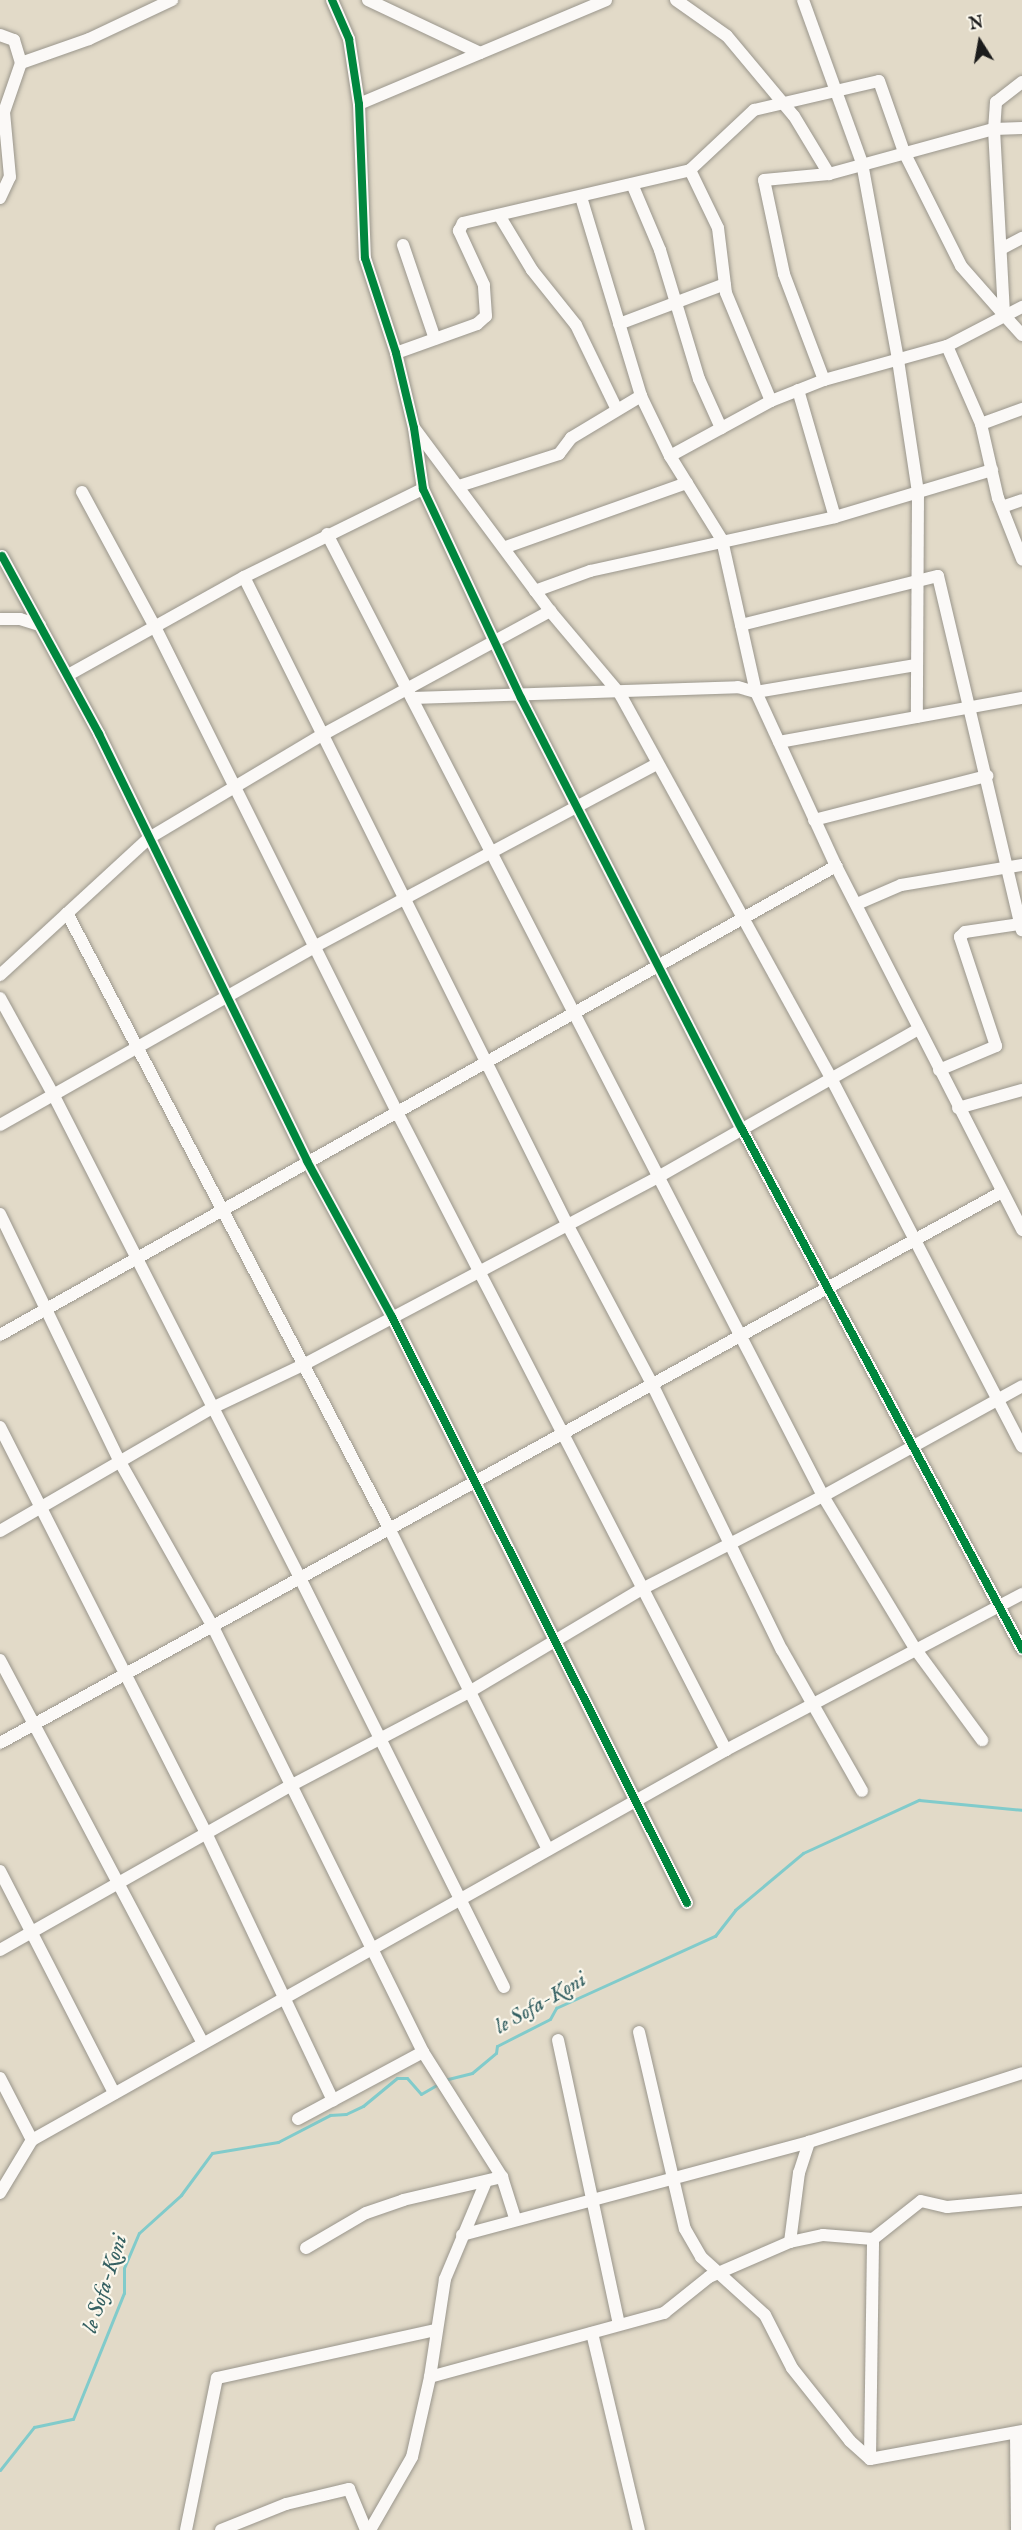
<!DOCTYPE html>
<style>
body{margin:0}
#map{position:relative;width:1022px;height:2530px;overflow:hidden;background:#e2dac8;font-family:"IM FELL English",serif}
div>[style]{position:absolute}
.stream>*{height:3px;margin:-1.5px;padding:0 1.5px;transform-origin:1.5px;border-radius:1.5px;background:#81cbcb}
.roads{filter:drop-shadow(0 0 2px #9a968c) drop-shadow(0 0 2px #9a968c)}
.minor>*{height:12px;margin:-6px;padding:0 6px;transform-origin:6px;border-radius:6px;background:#fbf9f7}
.cycleway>*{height:8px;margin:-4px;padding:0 4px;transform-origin:4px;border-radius:4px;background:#00873e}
span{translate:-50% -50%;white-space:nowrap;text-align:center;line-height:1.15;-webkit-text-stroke:4.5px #fbf7ec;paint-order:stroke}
.water-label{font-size:22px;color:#346062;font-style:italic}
.north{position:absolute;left:950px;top:12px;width:60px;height:60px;-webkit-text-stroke:4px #fbf7ec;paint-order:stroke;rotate:349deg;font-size:16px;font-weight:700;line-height:24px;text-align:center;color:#1c1c1c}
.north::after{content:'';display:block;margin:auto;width:21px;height:27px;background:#1c1c1c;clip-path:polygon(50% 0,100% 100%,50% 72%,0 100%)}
</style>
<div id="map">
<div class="stream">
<i style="left:444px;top:2080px;width:29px;rotate:-14deg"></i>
<i style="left:472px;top:2073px;width:31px;rotate:-40deg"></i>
<i style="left:496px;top:2053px;width:7px;rotate:-82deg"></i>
<i style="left:497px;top:2046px;width:59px;rotate:-27deg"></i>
<i style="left:550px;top:2019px;width:13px;rotate:-61deg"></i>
<i style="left:556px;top:2008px;width:175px;rotate:-24.4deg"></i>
<i style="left:715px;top:1936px;width:33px;rotate:-52deg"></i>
<i style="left:735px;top:1910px;width:89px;rotate:-40deg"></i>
<i style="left:803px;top:1853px;width:128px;rotate:-24.6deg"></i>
<i style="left:919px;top:1800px;width:103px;rotate:5.5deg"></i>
<i style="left:0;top:2470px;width:55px;rotate:-51.7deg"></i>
<i style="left:34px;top:2427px;width:40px;rotate:-12deg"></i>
<i style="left:73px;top:2419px;width:136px;rotate:-68deg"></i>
<i style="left:124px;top:2293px;width:25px;rotate:-90deg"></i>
<i style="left:124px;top:2268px;width:38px;rotate:-67deg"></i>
<i style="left:139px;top:2233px;width:57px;rotate:-42.1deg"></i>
<i style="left:181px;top:2195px;width:52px;rotate:-53.6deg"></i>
<i style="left:212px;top:2153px;width:67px;rotate:-9.5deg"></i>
<i style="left:278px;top:2142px;width:59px;rotate:-27.4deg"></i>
<i style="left:330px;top:2115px;width:16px;rotate:-4deg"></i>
<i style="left:346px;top:2114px;width:19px;rotate:-25deg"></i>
<i style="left:363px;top:2106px;width:44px;rotate:-39.5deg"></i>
<i style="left:397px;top:2078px;width:10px"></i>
<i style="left:407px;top:2078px;width:21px;rotate:49deg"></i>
<i style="left:421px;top:2094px;width:20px;rotate:-30deg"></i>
</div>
<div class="roads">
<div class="minor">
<i style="left:332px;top:0;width:43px;rotate:66.4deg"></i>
<i style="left:349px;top:39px;width:66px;rotate:81.3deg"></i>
<i style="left:359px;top:104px;width:154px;rotate:87.8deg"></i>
<i style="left:365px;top:258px;width:100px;rotate:71.9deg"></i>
<i style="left:396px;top:353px;width:77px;rotate:76.5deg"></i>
<i style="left:414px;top:428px;width:62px;rotate:81.6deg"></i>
<i style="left:423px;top:489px;width:231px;rotate:64.9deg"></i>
<i style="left:521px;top:698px;width:484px;rotate:62.9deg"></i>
<i style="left:742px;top:1129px;width:591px;rotate:61.7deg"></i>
<i style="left:368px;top:0;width:124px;rotate:25.3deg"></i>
<i style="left:676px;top:0;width:62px;rotate:35.2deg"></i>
<i style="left:727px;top:36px;width:104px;rotate:50.1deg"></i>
<i style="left:794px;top:116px;width:68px;rotate:58.9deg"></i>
<i style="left:829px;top:174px;width:171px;rotate:-15.3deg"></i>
<i style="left:994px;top:129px;width:28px;rotate:-2deg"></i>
<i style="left:803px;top:0;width:173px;rotate:70.1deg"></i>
<i style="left:862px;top:163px;width:200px;rotate:79.6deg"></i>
<i style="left:898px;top:360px;width:134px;rotate:81.4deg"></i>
<i style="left:918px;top:493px;width:224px;rotate:90.3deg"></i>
<i style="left:0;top:35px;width:15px;rotate:20deg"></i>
<i style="left:14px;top:40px;width:24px;rotate:73deg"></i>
<i style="left:1022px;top:82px;width:33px;rotate:142deg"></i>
<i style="left:996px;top:102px;width:27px;rotate:94deg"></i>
<i style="left:994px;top:129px;width:186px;rotate:86.9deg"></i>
<i style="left:1004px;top:315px;width:27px;rotate:48deg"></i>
<i style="left:359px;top:104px;width:268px;rotate:-22.8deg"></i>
<i style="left:690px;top:170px;width:64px;rotate:64.2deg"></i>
<i style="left:718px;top:228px;width:65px;rotate:83deg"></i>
<i style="left:726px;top:293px;width:117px;rotate:67.4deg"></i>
<i style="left:632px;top:184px;width:72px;rotate:67deg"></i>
<i style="left:660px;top:250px;width:135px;rotate:73.2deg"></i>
<i style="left:699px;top:379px;width:54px;rotate:65.8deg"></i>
<i style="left:581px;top:197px;width:208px;rotate:73.2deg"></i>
<i style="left:641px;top:396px;width:67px;rotate:64.2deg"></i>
<i style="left:670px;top:456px;width:99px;rotate:58.2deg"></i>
<i style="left:722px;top:540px;width:156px;rotate:77.4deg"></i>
<i style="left:756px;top:692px;width:192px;rotate:65.3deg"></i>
<i style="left:836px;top:866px;width:409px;rotate:62.9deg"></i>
<i style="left:0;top:198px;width:23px;rotate:-65deg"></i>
<i style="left:10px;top:177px;width:65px;rotate:-95.3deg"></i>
<i style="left:4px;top:112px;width:52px;rotate:-70.9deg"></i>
<i style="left:21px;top:63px;width:72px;rotate:-19.4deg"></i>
<i style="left:89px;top:39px;width:92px;rotate:-25.2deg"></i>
<i style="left:499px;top:215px;width:64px;rotate:59deg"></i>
<i style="left:532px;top:270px;width:70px;rotate:51.3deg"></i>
<i style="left:576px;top:325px;width:94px;rotate:64.2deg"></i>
<i style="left:403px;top:245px;width:99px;rotate:71.2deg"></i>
<i style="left:1001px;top:249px;width:24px;rotate:-28deg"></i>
<i style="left:619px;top:324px;width:113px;rotate:-20.7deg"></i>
<i style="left:947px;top:346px;width:85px;rotate:66.4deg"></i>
<i style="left:981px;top:424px;width:76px;rotate:77.1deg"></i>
<i style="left:998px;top:498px;width:66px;rotate:68.5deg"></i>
<i style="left:396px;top:353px;width:86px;rotate:-19.7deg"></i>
<i style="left:477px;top:324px;width:12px;rotate:-42deg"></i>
<i style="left:486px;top:316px;width:31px;rotate:-94deg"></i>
<i style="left:484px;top:285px;width:60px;rotate:-114.8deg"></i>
<i style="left:459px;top:231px;width:9px;rotate:-63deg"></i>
<i style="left:463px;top:223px;width:233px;rotate:-13.1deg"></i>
<i style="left:690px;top:170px;width:88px;rotate:-43.2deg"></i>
<i style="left:754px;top:110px;width:128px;rotate:-13.1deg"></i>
<i style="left:879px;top:81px;width:75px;rotate:70.6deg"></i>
<i style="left:904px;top:152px;width:127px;rotate:63.4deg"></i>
<i style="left:961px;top:266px;width:65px;rotate:48.7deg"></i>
<i style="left:824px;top:380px;width:113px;rotate:-110.7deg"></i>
<i style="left:784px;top:274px;width:96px;rotate:-102deg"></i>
<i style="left:764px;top:180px;width:65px;rotate:-5.3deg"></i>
<i style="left:798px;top:390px;width:132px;rotate:73.8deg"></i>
<i style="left:981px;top:424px;width:44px;rotate:-20.1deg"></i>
<i style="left:415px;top:429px;width:227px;rotate:53.4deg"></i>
<i style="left:550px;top:611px;width:109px;rotate:49.9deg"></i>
<i style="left:620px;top:694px;width:438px;rotate:61.2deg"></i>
<i style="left:831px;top:1078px;width:415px;rotate:62.6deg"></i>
<i style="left:670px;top:456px;width:115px;rotate:-28.6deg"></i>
<i style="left:771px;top:401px;width:57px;rotate:-21.6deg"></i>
<i style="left:824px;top:380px;width:128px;rotate:-15.5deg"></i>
<i style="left:947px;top:346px;width:85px;rotate:-27.5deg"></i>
<i style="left:459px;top:486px;width:105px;rotate:-17.7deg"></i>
<i style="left:559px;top:454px;width:20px;rotate:-53deg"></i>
<i style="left:571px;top:438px;width:82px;rotate:-31deg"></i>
<i style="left:82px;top:492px;width:153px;rotate:61.6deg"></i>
<i style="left:155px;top:627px;width:542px;rotate:63.48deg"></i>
<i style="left:397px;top:1112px;width:718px;rotate:62.72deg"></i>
<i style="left:1002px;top:507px;width:21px;rotate:-19deg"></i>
<i style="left:327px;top:534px;width:1082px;rotate:62.72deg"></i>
<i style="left:823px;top:1496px;width:180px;rotate:58.9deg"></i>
<i style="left:916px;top:1650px;width:112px;rotate:53.7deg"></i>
<i style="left:506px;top:547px;width:192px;rotate:-19.5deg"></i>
<i style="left:2px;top:556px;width:203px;rotate:61.4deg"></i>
<i style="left:99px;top:734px;width:475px;rotate:64deg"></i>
<i style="left:307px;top:1161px;width:178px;rotate:61.4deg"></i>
<i style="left:392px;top:1317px;width:656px;rotate:63.28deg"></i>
<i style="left:244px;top:577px;width:723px;rotate:63.47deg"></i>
<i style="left:567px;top:1224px;width:179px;rotate:62deg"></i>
<i style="left:651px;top:1382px;width:298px;rotate:64deg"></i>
<i style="left:782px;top:1650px;width:162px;rotate:60.4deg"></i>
<i style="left:535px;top:591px;width:59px;rotate:-20deg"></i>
<i style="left:590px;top:571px;width:251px;rotate:-12.4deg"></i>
<i style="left:835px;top:517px;width:164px;rotate:-16.7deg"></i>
<i style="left:0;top:619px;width:20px"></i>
<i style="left:20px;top:619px;width:21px;rotate:17deg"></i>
<i style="left:741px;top:625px;width:203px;rotate:-14deg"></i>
<i style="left:938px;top:576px;width:364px;rotate:76.7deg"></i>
<i style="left:68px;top:675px;width:201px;rotate:-29.1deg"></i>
<i style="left:244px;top:577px;width:199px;rotate:-26.2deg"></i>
<i style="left:412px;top:698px;width:326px;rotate:-1.9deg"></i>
<i style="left:738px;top:687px;width:19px;rotate:16deg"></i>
<i style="left:756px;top:692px;width:162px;rotate:-9.6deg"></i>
<i style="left:779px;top:742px;width:247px;rotate:-10.3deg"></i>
<i style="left:814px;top:820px;width:179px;rotate:-14.3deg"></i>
<i style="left:857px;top:904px;width:48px;rotate:-23.4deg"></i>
<i style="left:901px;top:885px;width:123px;rotate:-9.4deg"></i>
<i style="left:67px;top:913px;width:692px;rotate:62.36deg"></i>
<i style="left:388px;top:1526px;width:361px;rotate:63.7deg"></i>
<i style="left:0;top:975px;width:202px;rotate:-42.6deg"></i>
<i style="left:149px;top:838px;width:201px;rotate:-30.8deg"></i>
<i style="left:322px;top:735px;width:260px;rotate:-28.5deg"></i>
<i style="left:0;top:998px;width:110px;rotate:61.1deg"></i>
<i style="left:53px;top:1094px;width:543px;rotate:62.96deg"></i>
<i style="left:300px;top:1578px;width:457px;rotate:63.5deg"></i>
<i style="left:939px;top:1070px;width:62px;rotate:-22.8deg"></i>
<i style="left:996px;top:1046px;width:115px;rotate:-108.3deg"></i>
<i style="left:960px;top:937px;width:7px;rotate:-45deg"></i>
<i style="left:965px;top:932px;width:56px;rotate:-8.3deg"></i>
<i style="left:958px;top:1108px;width:66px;rotate:-15.7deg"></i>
<i style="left:0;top:1125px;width:361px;rotate:-29.5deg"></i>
<i style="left:314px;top:947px;width:389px;rotate:-28.1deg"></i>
<i style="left:0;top:1214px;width:276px;rotate:64.2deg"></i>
<i style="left:120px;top:1462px;width:187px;rotate:60.6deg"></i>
<i style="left:212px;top:1625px;width:476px;rotate:63.7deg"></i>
<i style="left:423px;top:2052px;width:148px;rotate:57.7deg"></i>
<i style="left:502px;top:2177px;width:43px;rotate:72.4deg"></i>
<i style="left:0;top:1335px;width:959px;rotate:-29.29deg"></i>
<i style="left:0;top:1427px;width:455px;rotate:63.1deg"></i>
<i style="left:206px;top:1833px;width:296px;rotate:64.6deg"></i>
<i style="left:0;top:1531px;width:245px;rotate:-30.1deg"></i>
<i style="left:212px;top:1408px;width:103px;rotate:-25.3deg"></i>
<i style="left:305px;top:1364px;width:399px;rotate:-27.9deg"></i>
<i style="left:658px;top:1177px;width:300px;rotate:-29.6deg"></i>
<i style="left:0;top:1660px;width:431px;rotate:62.1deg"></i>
<i style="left:0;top:1743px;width:1144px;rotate:-28.81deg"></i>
<i style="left:0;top:1871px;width:250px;rotate:62.8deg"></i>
<i style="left:0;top:1950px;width:335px;rotate:-29.5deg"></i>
<i style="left:292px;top:1785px;width:200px;rotate:-27.7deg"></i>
<i style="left:469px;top:1692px;width:201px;rotate:-30.8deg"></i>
<i style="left:642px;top:1589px;width:203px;rotate:-27.2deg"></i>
<i style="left:823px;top:1496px;width:227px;rotate:-28.9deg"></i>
<i style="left:639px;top:2032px;width:202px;rotate:76.9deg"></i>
<i style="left:685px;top:2229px;width:32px;rotate:60deg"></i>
<i style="left:701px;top:2257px;width:86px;rotate:42.2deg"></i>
<i style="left:765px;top:2315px;width:59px;rotate:63deg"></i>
<i style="left:792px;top:2368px;width:93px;rotate:51.5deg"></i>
<i style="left:850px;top:2441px;width:27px;rotate:42deg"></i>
<i style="left:870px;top:2459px;width:155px;rotate:-10.4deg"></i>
<i style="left:558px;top:2040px;width:291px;rotate:77.9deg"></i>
<i style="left:0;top:2078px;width:70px;rotate:62.7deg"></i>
<i style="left:298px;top:2119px;width:142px;rotate:-28.2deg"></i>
<i style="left:0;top:2193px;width:62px;rotate:-58.9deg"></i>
<i style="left:32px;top:2140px;width:796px;rotate:-29.33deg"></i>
<i style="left:726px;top:1750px;width:335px;rotate:-27.8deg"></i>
<i style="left:462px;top:2235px;width:359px;rotate:-15deg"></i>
<i style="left:809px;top:2142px;width:224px;rotate:-17.9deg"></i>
<i style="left:790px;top:2242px;width:70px;rotate:-82.6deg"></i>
<i style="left:799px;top:2173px;width:33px;rotate:-72deg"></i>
<i style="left:306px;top:2248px;width:69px;rotate:-30.3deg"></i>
<i style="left:366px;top:2213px;width:39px;rotate:-19deg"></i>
<i style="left:403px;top:2200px;width:102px;rotate:-13.1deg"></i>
<i style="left:592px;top:2333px;width:203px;rotate:76.6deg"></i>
<i style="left:430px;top:2377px;width:243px;rotate:-15.3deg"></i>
<i style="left:664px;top:2313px;width:58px;rotate:-38.7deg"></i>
<i style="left:709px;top:2277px;width:88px;rotate:-23.4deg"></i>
<i style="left:790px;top:2242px;width:34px;rotate:-12deg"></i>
<i style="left:823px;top:2235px;width:50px;rotate:4.6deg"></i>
<i style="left:873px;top:2239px;width:61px;rotate:-38.4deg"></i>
<i style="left:921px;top:2201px;width:27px;rotate:13deg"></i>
<i style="left:947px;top:2207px;width:75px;rotate:-5.3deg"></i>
<i style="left:1016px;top:2433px;width:97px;rotate:89.4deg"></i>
<i style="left:870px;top:2459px;width:220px;rotate:-89.2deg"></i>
<i style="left:186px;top:2530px;width:155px;rotate:-78.5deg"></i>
<i style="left:217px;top:2378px;width:224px;rotate:-12.4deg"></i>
<i style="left:221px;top:2530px;width:70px;rotate:-21.8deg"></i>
<i style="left:286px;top:2504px;width:65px;rotate:-13.4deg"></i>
<i style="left:349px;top:2489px;width:44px;rotate:67.5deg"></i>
<i style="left:370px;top:2530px;width:84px;rotate:-60.1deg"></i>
<i style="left:412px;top:2457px;width:82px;rotate:-77.3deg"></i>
<i style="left:430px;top:2377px;width:99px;rotate:-81.3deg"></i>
<i style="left:445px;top:2279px;width:103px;rotate:-67.2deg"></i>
</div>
</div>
<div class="cycleway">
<i style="left:332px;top:0;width:43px;rotate:66.4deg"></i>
<i style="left:349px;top:39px;width:66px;rotate:81.3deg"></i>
<i style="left:359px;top:104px;width:154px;rotate:87.8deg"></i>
<i style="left:365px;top:258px;width:100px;rotate:71.9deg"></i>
<i style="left:396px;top:353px;width:77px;rotate:76.5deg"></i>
<i style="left:414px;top:428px;width:62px;rotate:81.6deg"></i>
<i style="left:423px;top:489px;width:231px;rotate:64.9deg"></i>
<i style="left:521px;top:698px;width:484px;rotate:62.9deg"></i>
<i style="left:742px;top:1129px;width:591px;rotate:61.7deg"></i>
<i style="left:2px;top:556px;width:203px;rotate:61.4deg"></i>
<i style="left:99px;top:734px;width:475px;rotate:64deg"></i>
<i style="left:307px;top:1161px;width:178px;rotate:61.4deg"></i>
<i style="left:392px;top:1317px;width:656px;rotate:63.28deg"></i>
</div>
<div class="water-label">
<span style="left:541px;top:2004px;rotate:-30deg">le Sofa-Koni</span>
<span style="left:106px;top:2284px;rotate:-72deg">le Sofa-Koni</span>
</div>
<div class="north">N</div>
</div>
